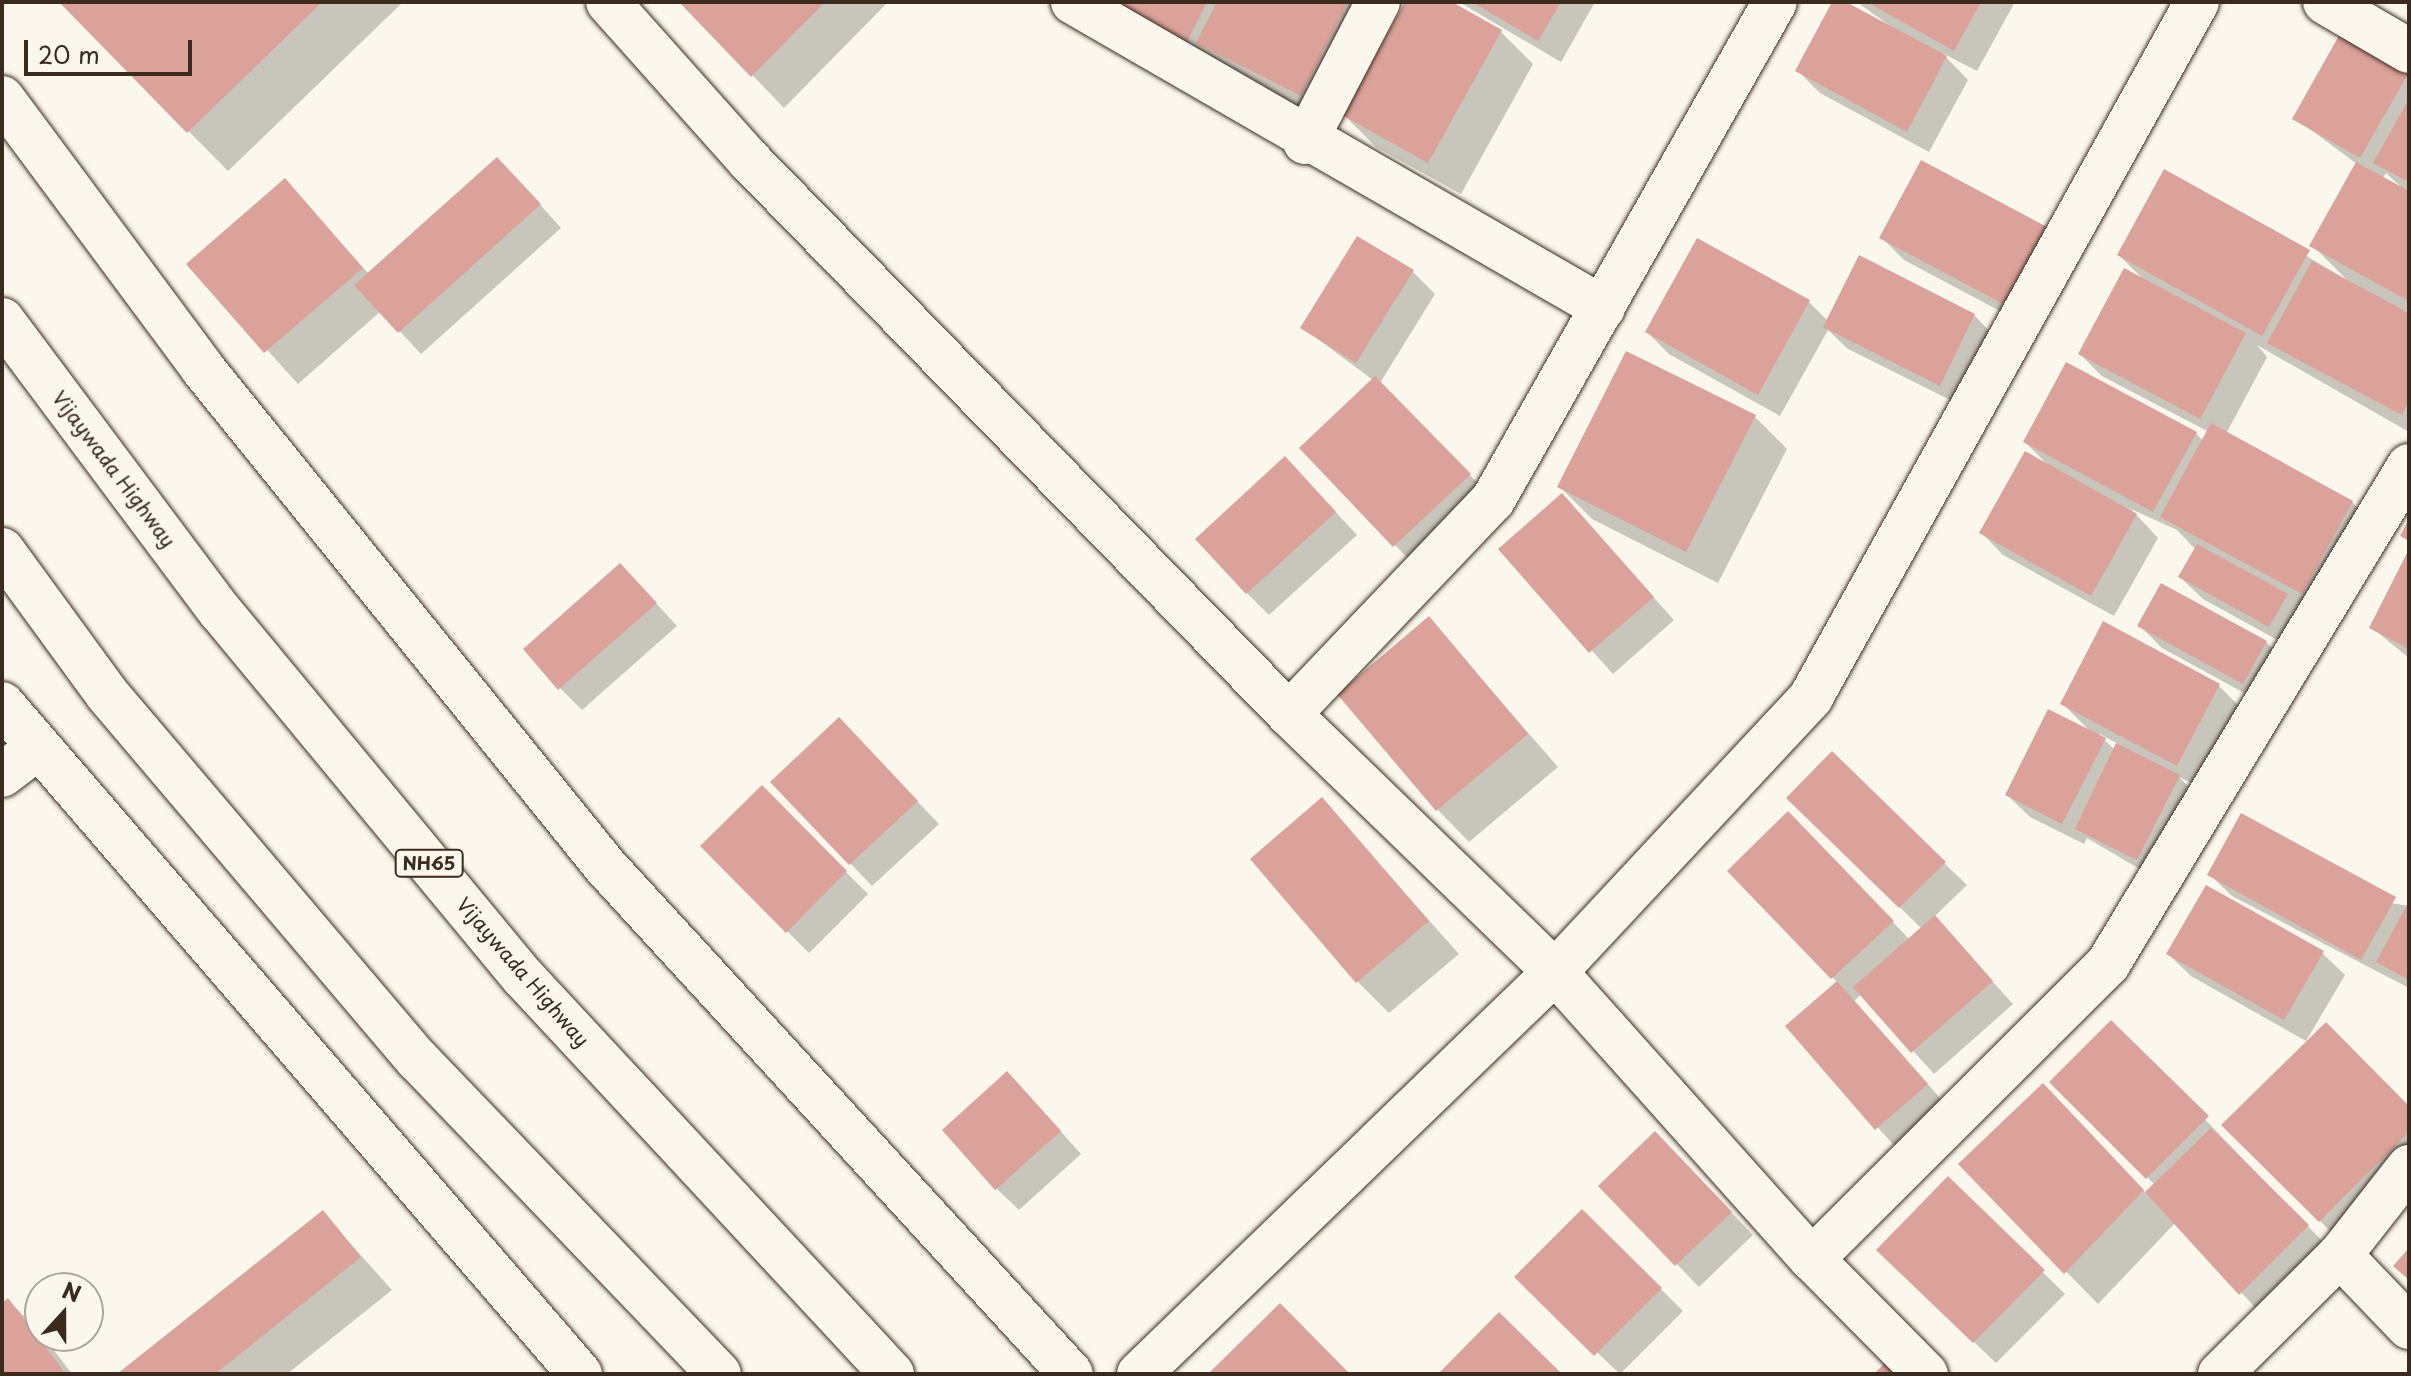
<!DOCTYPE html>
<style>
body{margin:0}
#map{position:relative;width:2411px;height:1376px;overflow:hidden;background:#fbf7ec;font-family:"Playpen Sans",sans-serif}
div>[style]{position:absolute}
.shadow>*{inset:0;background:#0003}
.building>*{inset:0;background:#dba19b}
.roads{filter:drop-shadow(0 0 2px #3b2a1e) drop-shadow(0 0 2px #3b2a1e)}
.minor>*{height:44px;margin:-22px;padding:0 22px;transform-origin:22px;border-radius:22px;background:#fbf7ec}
.tertiary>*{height:44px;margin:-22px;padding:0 22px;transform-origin:22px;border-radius:22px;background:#fbf7ec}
.trunk>*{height:44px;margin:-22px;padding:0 22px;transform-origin:22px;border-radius:22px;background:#fbf7ec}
span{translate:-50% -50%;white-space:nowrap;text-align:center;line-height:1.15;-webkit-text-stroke:6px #fbf7ec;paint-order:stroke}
.shield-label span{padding:2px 6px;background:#fbf7ec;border:2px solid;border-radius:6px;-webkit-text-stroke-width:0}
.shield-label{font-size:18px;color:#3b2a1e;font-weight:700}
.street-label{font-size:20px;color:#3b2a1e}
.frame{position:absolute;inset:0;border:4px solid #3b2a1e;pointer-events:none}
.north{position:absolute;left:24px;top:1272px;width:80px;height:80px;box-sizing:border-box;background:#fbf7ec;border:2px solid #aea59a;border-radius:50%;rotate:21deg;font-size:22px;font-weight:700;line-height:32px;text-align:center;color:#3b2a1e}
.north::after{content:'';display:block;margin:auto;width:28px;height:36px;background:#3b2a1e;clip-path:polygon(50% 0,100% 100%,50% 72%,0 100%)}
.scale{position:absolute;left:24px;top:40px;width:168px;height:36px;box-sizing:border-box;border:4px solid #3b2a1e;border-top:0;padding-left:10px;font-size:24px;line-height:28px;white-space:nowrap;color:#3b2a1e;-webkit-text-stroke:6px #fbf7ec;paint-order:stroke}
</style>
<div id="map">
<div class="shadow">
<i style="clip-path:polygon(61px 2px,403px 2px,228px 171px)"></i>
<i style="clip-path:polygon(682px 2px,888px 2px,784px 108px)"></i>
<i style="clip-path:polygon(1108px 2px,1396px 2px,1333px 126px)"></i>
<i style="clip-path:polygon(1407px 2px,1448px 2px,1501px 32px,1533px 64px,1461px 194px,1376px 147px,1344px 115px)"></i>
<i style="clip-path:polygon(1459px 2px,1595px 2px,1561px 62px)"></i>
<i style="clip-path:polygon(1835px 2px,1897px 31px,1857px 2px,2015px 2px,1977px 71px,1942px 53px,1968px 80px,1929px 152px,1820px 93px,1798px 71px)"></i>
<i style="clip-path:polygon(evenodd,2342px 35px,2409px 73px,2409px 432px,2257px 345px,2267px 357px,2226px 434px,2352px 502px,2384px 534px,2335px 625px,2298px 605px,2309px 618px,2292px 648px,2203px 599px,2180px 577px,2196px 550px,2177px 530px,2131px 509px,2158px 538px,2114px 616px,2003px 555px,1981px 532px,2048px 465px,2025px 442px,2196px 433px,2204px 442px,2209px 432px,2102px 376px,2080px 354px,2144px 280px,2119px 255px,2165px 172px,2347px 280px,2312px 245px,2357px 164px,2295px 118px,2342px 35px,2386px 173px,2402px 188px,2382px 179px,2386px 173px)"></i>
<i style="clip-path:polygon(1922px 163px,2030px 327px,1904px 260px,1882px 238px)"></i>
<i style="clip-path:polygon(284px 181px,369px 274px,519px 181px,561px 228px,421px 354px,381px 311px,298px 384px,189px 264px)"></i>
<i style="clip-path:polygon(1698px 241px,1809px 302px,1828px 321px,1974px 315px,1996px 338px,1962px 406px,1848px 349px,1828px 330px,1780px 416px,1669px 354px,1647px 332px)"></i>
<i style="clip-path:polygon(1413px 272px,1435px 294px,1380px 383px,1501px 507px,1427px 578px,1301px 448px,1373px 380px,1303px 328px)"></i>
<i style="clip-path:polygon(1755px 417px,1787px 449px,1718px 583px,1592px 519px,1560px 487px)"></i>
<i style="clip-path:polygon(1307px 481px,1357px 535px,1269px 615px,1247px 593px)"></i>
<i style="clip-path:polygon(1562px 496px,1674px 620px,1613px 674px,1500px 549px)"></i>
<i style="clip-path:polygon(2409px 553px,2409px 658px,2371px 627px)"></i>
<i style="clip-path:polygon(642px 588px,677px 626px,582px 710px,560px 688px)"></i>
<i style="clip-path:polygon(1429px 619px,1558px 767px,1469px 842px,1438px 810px)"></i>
<i style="clip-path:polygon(2140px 626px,2266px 642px,2288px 664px,2266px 705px,2162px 648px)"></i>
<i style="clip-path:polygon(evenodd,2219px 686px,2241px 708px,2200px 787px,2179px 777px,2201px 799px,2160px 881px,2087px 838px,2084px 844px,2030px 817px,2007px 795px,2091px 732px,2062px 703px,2219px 686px,2100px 734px,2118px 744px,2115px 750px,2099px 735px,2100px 734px)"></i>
<i style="clip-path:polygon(861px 742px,939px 824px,872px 886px,773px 782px)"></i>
<i style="clip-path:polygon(762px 788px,868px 894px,809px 953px,702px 846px)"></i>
<i style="clip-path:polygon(1789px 798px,1944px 863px,1967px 885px,1934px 917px,2013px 1004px,1934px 1074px,1862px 994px,1854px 1001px,1949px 1108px,1899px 1151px,1787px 1026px,1838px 983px,1730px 871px,1810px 836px,1910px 940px,1922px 929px)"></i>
<i style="clip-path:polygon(1322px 800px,1459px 954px,1389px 1013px,1357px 981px)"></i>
<i style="clip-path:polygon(2209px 874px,2409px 906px,2409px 988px,2232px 896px)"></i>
<i style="clip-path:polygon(2322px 953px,2345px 975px,2306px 1041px,2191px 976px,2168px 954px)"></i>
<i style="clip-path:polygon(2111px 1022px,2330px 1249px,2263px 1316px,2176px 1222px,2098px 1304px,1961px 1164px,2075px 1117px,2146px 1193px,2155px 1185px,2052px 1082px)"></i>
<i style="clip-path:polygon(1029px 1096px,1081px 1154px,1019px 1210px,996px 1188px)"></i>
<i style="clip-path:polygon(2409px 1109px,2409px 1196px,2352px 1253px,2224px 1125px)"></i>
<i style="clip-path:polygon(1677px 1156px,1753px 1235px,1699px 1287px,1601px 1186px)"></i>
<i style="clip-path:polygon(1948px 1179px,2065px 1294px,1996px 1363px,1901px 1272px)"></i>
<i style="clip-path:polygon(1582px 1211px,1683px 1311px,1620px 1374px,1517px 1277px)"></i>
<i style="clip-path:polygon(323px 1213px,392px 1290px,287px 1374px,120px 1374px)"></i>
<i style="clip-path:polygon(8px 1300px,40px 1332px,72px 1374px,2px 1374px,2px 1305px)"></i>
</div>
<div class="building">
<i style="clip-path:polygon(59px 2px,322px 2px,187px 133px)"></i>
<i style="clip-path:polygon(679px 2px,825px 2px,751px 77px)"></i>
<i style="clip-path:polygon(1106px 2px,1207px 2px,1187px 42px)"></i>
<i style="clip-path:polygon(1217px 2px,1348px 2px,1301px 96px,1196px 43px)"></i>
<i style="clip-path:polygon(1405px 2px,1452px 2px,1502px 30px,1428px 163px,1342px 115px)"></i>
<i style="clip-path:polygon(1472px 2px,1561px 2px,1538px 41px)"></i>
<i style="clip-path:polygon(1832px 2px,1846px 2px,1947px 56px,1907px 132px,1795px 71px)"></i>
<i style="clip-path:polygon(1867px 2px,1981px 2px,1954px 51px)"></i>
<i style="clip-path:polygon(2341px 32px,2409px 72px,2360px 158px,2292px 119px)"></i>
<i style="clip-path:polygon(2409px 99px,2409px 182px,2373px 163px)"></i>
<i style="clip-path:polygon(497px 157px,541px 204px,398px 333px,354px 285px)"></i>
<i style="clip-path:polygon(1921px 160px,2049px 228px,2007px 306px,1879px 238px)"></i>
<i style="clip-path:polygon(2356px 162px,2409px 191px,2409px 301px,2309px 246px)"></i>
<i style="clip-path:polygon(2164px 169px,2310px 250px,2262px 336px,2117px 255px)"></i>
<i style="clip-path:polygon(285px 178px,363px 268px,264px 353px,186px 264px)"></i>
<i style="clip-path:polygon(1357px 236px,1414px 270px,1356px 363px,1300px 328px)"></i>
<i style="clip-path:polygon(1697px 238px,1810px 300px,1758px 395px,1645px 332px)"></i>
<i style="clip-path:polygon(1859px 255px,1975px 314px,1940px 386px,1823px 327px)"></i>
<i style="clip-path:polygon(2312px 261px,2409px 313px,2409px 401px,2402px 415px,2267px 343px)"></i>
<i style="clip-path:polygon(2124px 268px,2246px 333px,2200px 419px,2078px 354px)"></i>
<i style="clip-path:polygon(1626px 351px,1756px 415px,1686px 552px,1557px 487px)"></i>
<i style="clip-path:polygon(2066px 362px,2197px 432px,2153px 512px,2023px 442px)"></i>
<i style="clip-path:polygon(1375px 376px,1471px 474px,1393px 547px,1299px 448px)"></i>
<i style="clip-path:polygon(2211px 423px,2353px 501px,2302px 594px,2160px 517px)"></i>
<i style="clip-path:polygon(2025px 451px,2137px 514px,2091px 596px,1979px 533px)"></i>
<i style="clip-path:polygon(1285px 456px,1336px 512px,1246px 594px,1195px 539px)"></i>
<i style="clip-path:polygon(1562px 493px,1654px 597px,1589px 653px,1498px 549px)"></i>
<i style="clip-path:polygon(2409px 519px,2409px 541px,2400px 536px)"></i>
<i style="clip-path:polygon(2197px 544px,2288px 594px,2269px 627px,2178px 577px)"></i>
<i style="clip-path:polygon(2409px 549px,2409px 649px,2369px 628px)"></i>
<i style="clip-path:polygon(620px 563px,657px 603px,558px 690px,523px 649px)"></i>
<i style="clip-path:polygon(2161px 583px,2267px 641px,2243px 684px,2137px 626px)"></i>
<i style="clip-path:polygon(1429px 616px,1528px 734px,1436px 811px,1337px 694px)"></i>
<i style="clip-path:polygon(2103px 621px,2220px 684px,2177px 766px,2060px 704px)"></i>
<i style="clip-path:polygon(2048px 709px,2106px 738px,2062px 824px,2005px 795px)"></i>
<i style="clip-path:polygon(839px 717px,918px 801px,849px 865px,770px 782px)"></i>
<i style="clip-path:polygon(2116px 743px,2180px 775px,2137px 860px,2075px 829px)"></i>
<i style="clip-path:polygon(1832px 751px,1946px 862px,1899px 908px,1786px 798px)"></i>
<i style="clip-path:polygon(762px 785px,847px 871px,786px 933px,700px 846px)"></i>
<i style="clip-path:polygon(1322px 797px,1429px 921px,1356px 983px,1250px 859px)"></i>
<i style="clip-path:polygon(1788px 811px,1894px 921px,1831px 979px,1727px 871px)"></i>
<i style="clip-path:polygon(2241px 813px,2396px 897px,2361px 960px,2207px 875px)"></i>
<i style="clip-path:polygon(2206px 885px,2324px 951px,2284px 1020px,2166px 954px)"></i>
<i style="clip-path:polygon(2409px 901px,2409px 980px,2376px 962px)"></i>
<i style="clip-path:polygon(1935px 915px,1993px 981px,1911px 1053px,1853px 987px)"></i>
<i style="clip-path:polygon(1837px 981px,1928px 1084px,1875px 1130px,1785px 1026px)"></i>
<i style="clip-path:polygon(2111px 1020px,2209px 1116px,2146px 1179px,2049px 1082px)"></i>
<i style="clip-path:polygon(2326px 1022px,2409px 1106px,2409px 1132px,2319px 1222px,2221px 1125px)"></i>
<i style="clip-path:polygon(1007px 1071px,1061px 1131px,995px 1190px,942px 1130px)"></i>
<i style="clip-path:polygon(2043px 1083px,2144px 1190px,2064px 1274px,1958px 1164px)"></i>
<i style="clip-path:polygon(2211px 1128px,2309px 1225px,2239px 1295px,2145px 1192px)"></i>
<i style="clip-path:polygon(1655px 1131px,1732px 1212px,1675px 1266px,1598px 1186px)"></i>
<i style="clip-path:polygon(1948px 1176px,2045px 1270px,1973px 1343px,1876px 1250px)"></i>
<i style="clip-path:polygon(1582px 1209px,1662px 1288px,1594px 1356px,1514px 1277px)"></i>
<i style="clip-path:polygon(323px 1210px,361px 1257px,215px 1374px,117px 1374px)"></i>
<i style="clip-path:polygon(2409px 1248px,2409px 1280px,2393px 1266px)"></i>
<i style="clip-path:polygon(8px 1298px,66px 1374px,2px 1374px,2px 1303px)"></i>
<i style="clip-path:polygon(1280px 1303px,1350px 1374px,1208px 1374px)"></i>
<i style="clip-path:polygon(1499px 1312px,1562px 1374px,1438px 1374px)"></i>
<i style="clip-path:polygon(1890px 1358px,1905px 1374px,1874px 1374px)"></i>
</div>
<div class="roads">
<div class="minor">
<i style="left:608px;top:2px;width:212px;rotate:48.3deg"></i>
<i style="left:749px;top:160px;width:774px;rotate:45.73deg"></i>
<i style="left:1289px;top:714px;width:371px;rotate:44.1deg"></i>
<i style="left:1555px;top:972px;width:385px;rotate:48.2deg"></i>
<i style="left:1812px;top:1259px;width:162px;rotate:45.3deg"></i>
<i style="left:1073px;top:2px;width:612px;rotate:30deg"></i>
<i style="left:2325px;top:2px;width:97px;rotate:30.3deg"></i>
<i style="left:1305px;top:142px;width:158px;rotate:-62.5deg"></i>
<i style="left:1289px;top:714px;width:296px;rotate:-46.4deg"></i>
<i style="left:1493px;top:500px;width:572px;rotate:-60.48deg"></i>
<i style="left:2px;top:775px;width:43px;rotate:-37.4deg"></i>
<i style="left:2340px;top:1255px;width:100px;rotate:46.2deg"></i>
<i style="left:1812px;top:1259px;width:418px;rotate:-44.9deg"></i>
<i style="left:2108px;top:964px;width:582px;rotate:-58.85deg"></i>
<i style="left:1139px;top:1374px;width:578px;rotate:-44.02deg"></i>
<i style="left:1555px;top:972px;width:376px;rotate:-47deg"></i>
<i style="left:1811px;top:697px;width:795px;rotate:-60.95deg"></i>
<i style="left:2220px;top:1374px;width:169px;rotate:-44.8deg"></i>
<i style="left:2340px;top:1255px;width:112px;rotate:-51.9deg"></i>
</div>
<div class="tertiary">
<i style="left:2px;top:98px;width:337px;rotate:53.4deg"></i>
<i style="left:203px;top:369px;width:639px;rotate:51.03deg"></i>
<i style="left:605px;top:866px;width:689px;rotate:47.47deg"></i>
<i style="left:2px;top:704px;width:885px;rotate:49.22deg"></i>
</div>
<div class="trunk">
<i style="left:2px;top:320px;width:364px;rotate:53.2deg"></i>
<i style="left:220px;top:611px;width:475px;rotate:50.4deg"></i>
<i style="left:523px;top:977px;width:542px;rotate:47.09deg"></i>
<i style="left:2px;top:550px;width:178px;rotate:53.9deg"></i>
<i style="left:107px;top:694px;width:479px;rotate:49.7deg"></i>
<i style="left:417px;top:1059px;width:436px;rotate:46.2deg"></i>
</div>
</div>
<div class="shield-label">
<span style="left:429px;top:863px">NH65</span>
</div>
<div class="street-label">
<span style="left:114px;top:469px;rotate:53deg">Vijaywada Highway</span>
<span style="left:523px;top:972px;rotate:49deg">Vijaywada Highway</span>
</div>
<div class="frame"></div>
<div class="north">N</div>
<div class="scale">20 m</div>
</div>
